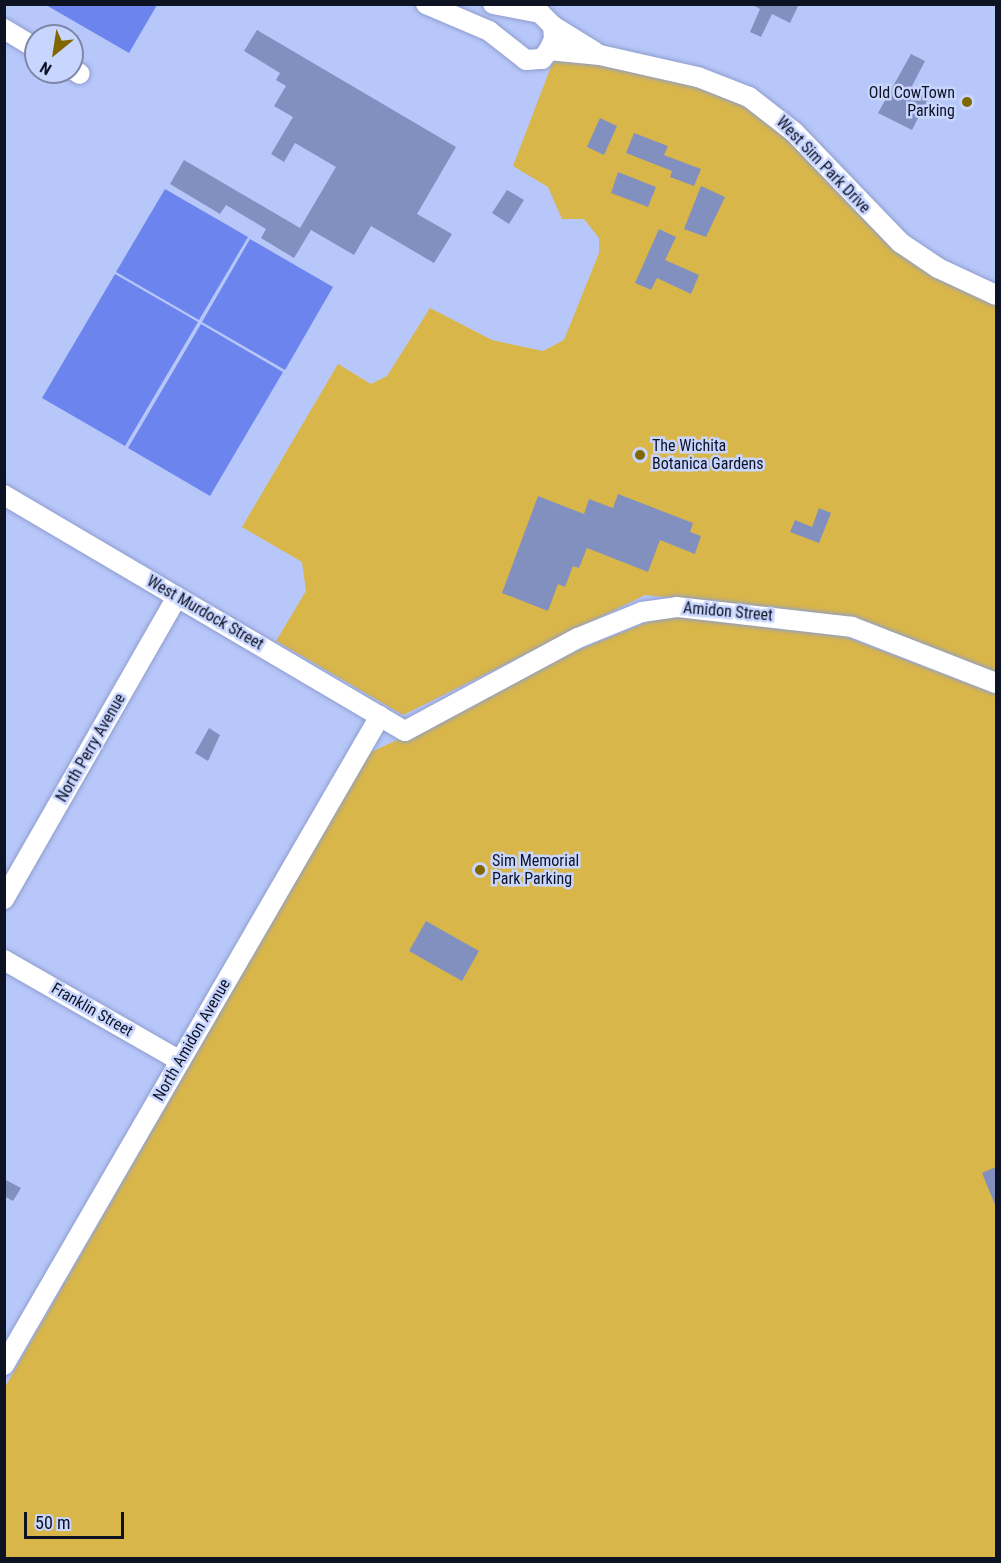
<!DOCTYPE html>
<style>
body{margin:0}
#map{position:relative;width:1001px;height:1563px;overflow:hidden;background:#b8c7fa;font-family:"Roboto Condensed",sans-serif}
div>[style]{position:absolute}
.green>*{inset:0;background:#d9b649}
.water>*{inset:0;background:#6c85ee}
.building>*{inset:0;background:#8290c0}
.roads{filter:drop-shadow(0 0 2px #8e9dcd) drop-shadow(0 0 2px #8e9dcd)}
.minor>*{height:20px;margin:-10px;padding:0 10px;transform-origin:10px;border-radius:10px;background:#fff}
.dots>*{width:16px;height:16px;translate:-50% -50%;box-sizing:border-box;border:3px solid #c8d5fe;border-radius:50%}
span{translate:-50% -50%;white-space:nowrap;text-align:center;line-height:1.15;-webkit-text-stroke:5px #c8d5fe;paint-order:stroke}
.poi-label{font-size:16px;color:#0e1324}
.right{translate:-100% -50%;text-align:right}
.left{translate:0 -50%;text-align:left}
.street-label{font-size:16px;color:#0e1324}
.frame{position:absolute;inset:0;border:6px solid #0e1324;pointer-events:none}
.north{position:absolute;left:24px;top:24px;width:60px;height:60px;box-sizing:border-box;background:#c8d5fe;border:2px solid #7e87a7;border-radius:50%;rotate:210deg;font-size:16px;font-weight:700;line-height:24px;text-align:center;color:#0e1324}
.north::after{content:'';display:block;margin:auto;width:21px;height:27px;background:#816700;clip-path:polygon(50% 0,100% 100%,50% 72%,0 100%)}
.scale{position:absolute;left:24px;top:1512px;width:100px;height:27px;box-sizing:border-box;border:3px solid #0e1324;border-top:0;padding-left:8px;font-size:18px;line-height:21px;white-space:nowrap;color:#0e1324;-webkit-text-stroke:4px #c8d5fe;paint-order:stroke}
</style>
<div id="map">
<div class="green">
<i style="clip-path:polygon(561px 57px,708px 87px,747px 104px,777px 127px,871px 227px,903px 253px,996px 302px,996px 673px,849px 617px,645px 595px,403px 715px,276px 641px,306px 591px,302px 562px,242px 527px,338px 364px,371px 384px,387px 376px,430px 308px,492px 340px,543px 351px,564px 340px,599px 253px,599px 238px,584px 219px,562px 219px,548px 187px,513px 166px,552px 64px)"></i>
<i style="clip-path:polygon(663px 616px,762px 622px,838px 634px,996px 694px,996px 1558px,5px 1558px,5px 1387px,369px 753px,480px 702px,481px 689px)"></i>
</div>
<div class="water">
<i style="clip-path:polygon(46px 5px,157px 5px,129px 53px)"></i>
<i style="clip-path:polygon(165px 189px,248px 237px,199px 320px,116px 272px)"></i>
<i style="clip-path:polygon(250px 239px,333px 287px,285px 370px,202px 322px)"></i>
<i style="clip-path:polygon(115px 274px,198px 322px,125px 446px,42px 398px)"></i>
<i style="clip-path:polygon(201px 324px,283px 372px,210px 496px,128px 448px)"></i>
</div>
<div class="building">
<i style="clip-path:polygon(751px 4px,799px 4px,790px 23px,772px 14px,761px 37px,750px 32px,760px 9px)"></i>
<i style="clip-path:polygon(257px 30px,456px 147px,417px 214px,452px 234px,434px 263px,371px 226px,354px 255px,311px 230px,294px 258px,261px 238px,266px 229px,226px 205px,220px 214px,170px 184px,184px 160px,300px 228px,336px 167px,295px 143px,284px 162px,271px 154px,293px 117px,274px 106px,286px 86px,276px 80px,280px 73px,244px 51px)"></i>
<i style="clip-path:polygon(911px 54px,925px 61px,912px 86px,930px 95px,912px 130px,878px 113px)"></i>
<i style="clip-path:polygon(600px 118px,617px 126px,604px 155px,587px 147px)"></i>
<i style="clip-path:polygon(634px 133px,668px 146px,664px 155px,701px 169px,694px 186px,670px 177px,672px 171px,626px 153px)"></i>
<i style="clip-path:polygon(618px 172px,656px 187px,648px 207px,611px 193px)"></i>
<i style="clip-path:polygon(701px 186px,725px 197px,706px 237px,684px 229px)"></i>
<i style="clip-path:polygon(507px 190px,524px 200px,509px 224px,492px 213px)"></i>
<i style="clip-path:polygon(659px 229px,676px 237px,665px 260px,699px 275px,691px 294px,657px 278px,651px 290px,635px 283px)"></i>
<i style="clip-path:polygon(618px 494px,693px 523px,690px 532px,701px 536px,695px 554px,660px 540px,648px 572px,587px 548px,579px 568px,573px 566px,565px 587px,558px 584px,548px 611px,502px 593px,538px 496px,584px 514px,589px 499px,613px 508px)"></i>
<i style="clip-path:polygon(819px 508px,831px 513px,819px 543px,790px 532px,795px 520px,812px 527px)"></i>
<i style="clip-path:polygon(209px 728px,220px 735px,208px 761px,195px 753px)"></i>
<i style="clip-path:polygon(426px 921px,479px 951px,462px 981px,409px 951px)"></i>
<i style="clip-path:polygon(996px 1167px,996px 1207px,982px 1173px)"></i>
<i style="clip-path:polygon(4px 1179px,21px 1188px,13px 1201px,4px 1196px)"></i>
</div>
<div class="roads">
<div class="minor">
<i style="left:426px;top:4px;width:69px;rotate:23.2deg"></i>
<i style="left:489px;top:31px;width:47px;rotate:38.1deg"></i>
<i style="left:526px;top:60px;width:16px;rotate:-4deg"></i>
<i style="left:542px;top:59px;width:11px;rotate:-52deg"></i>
<i style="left:549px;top:50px;width:12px;rotate:-66deg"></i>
<i style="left:554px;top:39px;width:13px;rotate:-94deg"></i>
<i style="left:493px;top:4px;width:48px;rotate:10.8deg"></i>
<i style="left:540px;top:13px;width:18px;rotate:45deg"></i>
<i style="left:553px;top:26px;width:49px;rotate:31.8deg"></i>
<i style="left:4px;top:29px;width:37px;rotate:31deg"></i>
<i style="left:549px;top:50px;width:51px;rotate:5.6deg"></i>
<i style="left:600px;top:55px;width:100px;rotate:12.7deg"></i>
<i style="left:698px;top:77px;width:55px;rotate:21.4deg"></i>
<i style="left:749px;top:97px;width:57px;rotate:37.9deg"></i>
<i style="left:794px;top:132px;width:154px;rotate:46.1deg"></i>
<i style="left:901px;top:243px;width:45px;rotate:34deg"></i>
<i style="left:938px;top:268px;width:64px;rotate:25deg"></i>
<i style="left:72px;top:69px;width:9px;rotate:32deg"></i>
<i style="left:4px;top:495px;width:465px;rotate:30.5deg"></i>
<i style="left:405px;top:731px;width:196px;rotate:-28.3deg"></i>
<i style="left:578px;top:638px;width:69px;rotate:-22.1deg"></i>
<i style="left:642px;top:612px;width:35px;rotate:-8deg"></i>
<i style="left:677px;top:607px;width:176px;rotate:6.5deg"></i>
<i style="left:852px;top:627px;width:155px;rotate:21.3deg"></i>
<i style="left:4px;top:899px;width:348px;rotate:-60.2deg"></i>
<i style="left:4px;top:960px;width:203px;rotate:29.8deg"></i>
<i style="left:4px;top:1365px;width:750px;rotate:-59.91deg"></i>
</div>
</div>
<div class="dots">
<i style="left:967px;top:102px;background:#816700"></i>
<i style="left:640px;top:455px;background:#816700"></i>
<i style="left:480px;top:870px;background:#816700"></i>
</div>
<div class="poi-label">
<span class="right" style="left:955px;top:102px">Old CowTown<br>Parking</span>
<span class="left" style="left:652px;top:455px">The Wichita<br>Botanica Gardens</span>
<span class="left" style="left:492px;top:870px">Sim Memorial<br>Park Parking</span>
</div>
<div class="street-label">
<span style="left:823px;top:165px;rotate:46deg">West Sim Park Drive</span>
<span style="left:728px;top:612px;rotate:5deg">Amidon Street</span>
<span style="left:205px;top:613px;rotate:30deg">West Murdock Street</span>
<span style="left:91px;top:748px;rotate:-60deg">North Perry Avenue</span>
<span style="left:92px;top:1010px;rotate:30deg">Franklin Street</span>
<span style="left:192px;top:1040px;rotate:-60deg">North Amidon Avenue</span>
</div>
<div class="frame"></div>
<div class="north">N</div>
<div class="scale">50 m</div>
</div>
